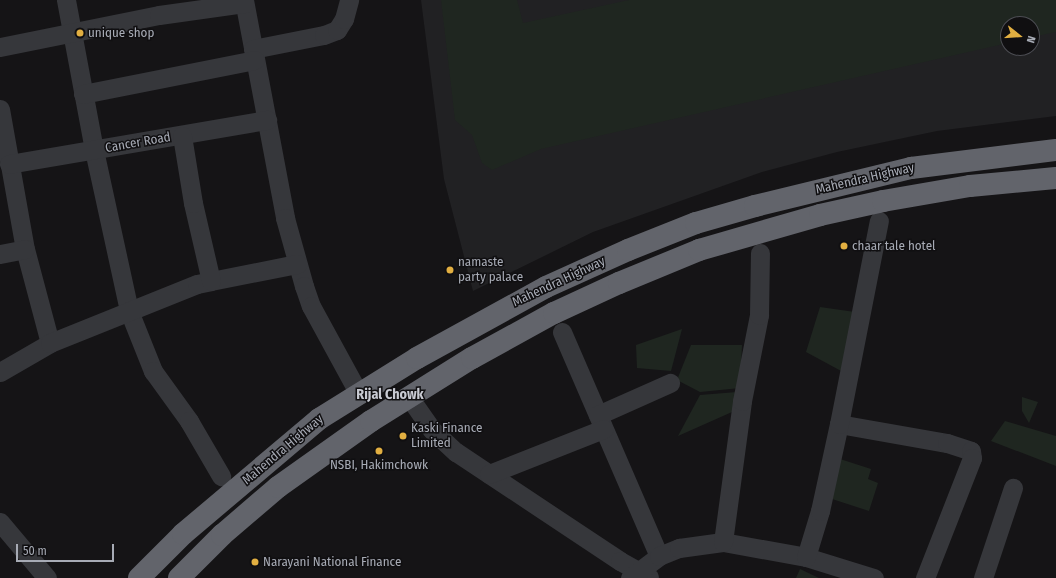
<!DOCTYPE html>
<style>
body{margin:0}
#map{position:relative;width:1056px;height:578px;overflow:hidden;background:#151416;font-family:"Fira Sans Condensed",sans-serif}
div>[style]{position:absolute}
.built>*{inset:0;background:#212123}
.green>*{inset:0;background:#1f2620}
.minor>*{height:19px;margin:-9.5px;padding:0 9.5px;transform-origin:9.5px;border-radius:9.5px;background:#36373b}
.highway>*{height:22px;margin:-11px;padding:0 11px;transform-origin:11px;border-radius:11px;background:#62646b}
.dots>*{width:11px;height:11px;translate:-50% -50%;box-sizing:border-box;border:2px solid #100f11;border-radius:50%}
span{translate:-50% -50%;white-space:nowrap;text-align:center;line-height:1.15;-webkit-text-stroke:3px #100f11;paint-order:stroke}
.poi-label{font-size:13px;color:#a7abb5}
.left{translate:0 -50%;text-align:left}
.street-label{font-size:13px;color:#a7abb5}
.neighbourhood-label{font-size:14px;color:#c8cad2;font-weight:700}
.north{position:absolute;left:1000px;top:16px;width:40px;height:40px;box-sizing:border-box;background:#100f11;border:1px solid #4c4d53;border-radius:50%;rotate:107deg;font-size:11px;font-weight:700;line-height:16px;text-align:center;color:#a7abb5}
.north::after{content:'';display:block;margin:auto;width:14px;height:18px;background:#e2af41;clip-path:polygon(50% 0,100% 100%,50% 72%,0 100%)}
.scale{position:absolute;left:16px;top:544px;width:98px;height:18px;box-sizing:border-box;border:2px solid #a7abb5;border-top:0;padding-left:5px;font-size:12px;line-height:14px;white-space:nowrap;color:#a7abb5;-webkit-text-stroke:3px #100f11;paint-order:stroke}
</style>
<div id="map">
<div class="built">
<i style="clip-path:polygon(evenodd,421px 0,1056px 0,1056px 116px,937px 131px,837px 152px,762px 172px,593px 232px,473px 291px,444px 179px,421px 0,1008px 24px,1032px 24px,1032px 48px,1008px 48px,1008px 24px)"></i>
</div>
<div class="green">
<i style="clip-path:polygon(441px 0,517px 0,523px 23px,629px 0,1056px 0,1056px 32px,1032px 37px,1032px 24px,1008px 24px,1008px 43px,541px 149px,492px 170px,482px 163px,472px 135px,455px 120px)"></i>
<i style="clip-path:polygon(820px 307px,855px 312px,843px 372px,806px 352px)"></i>
<i style="clip-path:polygon(682px 329px,671px 371px,637px 368px,636px 345px)"></i>
<i style="clip-path:polygon(691px 345px,742px 345px,740px 388px,700px 392px,677px 380px)"></i>
<i style="clip-path:polygon(737px 392px,732px 412px,678px 436px,700px 395px)"></i>
<i style="clip-path:polygon(1022px 397px,1038px 402px,1029px 423px,1022px 411px)"></i>
<i style="clip-path:polygon(1005px 421px,1056px 436px,1056px 466px,991px 441px)"></i>
<i style="clip-path:polygon(840px 459px,871px 469px,868px 479px,878px 483px,869px 511px,829px 498px)"></i>
<i style="clip-path:polygon(800px 569px,819px 578px,796px 578px)"></i>
</div>
<div class="minor">
<i style="left:66px;top:0;width:153px;rotate:79.4deg"></i>
<i style="left:94px;top:150px;width:165px;rotate:77.7deg"></i>
<i style="left:129px;top:311px;width:65px;rotate:68.2deg"></i>
<i style="left:153px;top:371px;width:62px;rotate:54.2deg"></i>
<i style="left:189px;top:421px;width:64px;rotate:59.8deg"></i>
<i style="left:244px;top:0;width:222px;rotate:79.3deg"></i>
<i style="left:285px;top:218px;width:71px;rotate:74.4deg"></i>
<i style="left:304px;top:286px;width:21px;rotate:71deg"></i>
<i style="left:311px;top:306px;width:100px;rotate:61.4deg"></i>
<i style="left:0;top:47px;width:162px;rotate:-11.4deg"></i>
<i style="left:159px;top:15px;width:86px;rotate:-8deg"></i>
<i style="left:253px;top:49px;width:72px;rotate:-11.2deg"></i>
<i style="left:324px;top:35px;width:14px;rotate:-21deg"></i>
<i style="left:337px;top:30px;width:13px;rotate:-58deg"></i>
<i style="left:344px;top:19px;width:20px;rotate:-75deg"></i>
<i style="left:83px;top:94px;width:175px;rotate:-11.2deg"></i>
<i style="left:0;top:109px;width:142px;rotate:79.9deg"></i>
<i style="left:25px;top:249px;width:97px;rotate:75.1deg"></i>
<i style="left:9px;top:164px;width:262px;rotate:-9.7deg"></i>
<i style="left:0;top:254px;width:25px;rotate:-11deg"></i>
<i style="left:211px;top:281px;width:88px;rotate:-11.2deg"></i>
<i style="left:562px;top:332px;width:244px;rotate:66.6deg"></i>
<i style="left:0;top:372px;width:58px;rotate:-30.1deg"></i>
<i style="left:50px;top:343px;width:158px;rotate:-21.9deg"></i>
<i style="left:197px;top:284px;width:14px;rotate:-12deg"></i>
<i style="left:211px;top:281px;width:80px;rotate:-103deg"></i>
<i style="left:193px;top:203px;width:68px;rotate:-99.3deg"></i>
<i style="left:409px;top:397px;width:39px;rotate:55deg"></i>
<i style="left:431px;top:429px;width:34px;rotate:43deg"></i>
<i style="left:456px;top:452px;width:197px;rotate:33.6deg"></i>
<i style="left:620px;top:561px;width:33px;rotate:29deg"></i>
<i style="left:598px;top:415px;width:79px;rotate:-24deg"></i>
<i style="left:839px;top:424px;width:110px;rotate:10deg"></i>
<i style="left:947px;top:443px;width:25px;rotate:18deg"></i>
<i style="left:971px;top:451px;width:7px;rotate:82deg"></i>
<i style="left:972px;top:458px;width:129px;rotate:111.4deg"></i>
<i style="left:489px;top:474px;width:123px;rotate:-21.5deg"></i>
<i style="left:0;top:522px;width:73px;rotate:50deg"></i>
<i style="left:723px;top:542px;width:84px;rotate:10.2deg"></i>
<i style="left:806px;top:557px;width:71px;rotate:17.2deg"></i>
<i style="left:806px;top:557px;width:48px;rotate:-73.1deg"></i>
<i style="left:820px;top:511px;width:89px;rotate:-77.7deg"></i>
<i style="left:839px;top:424px;width:207px;rotate:-78.9deg"></i>
<i style="left:630px;top:578px;width:36px;rotate:-37deg"></i>
<i style="left:659px;top:556px;width:22px;rotate:-22deg"></i>
<i style="left:679px;top:548px;width:44px;rotate:-7.8deg"></i>
<i style="left:723px;top:542px;width:142px;rotate:-82.3deg"></i>
<i style="left:742px;top:401px;width:88px;rotate:-78.8deg"></i>
<i style="left:759px;top:315px;width:62px;rotate:-89.1deg"></i>
<i style="left:983px;top:578px;width:95px;rotate:-71.6deg"></i>
</div>
<div class="highway">
<i style="left:139px;top:578px;width:62px;rotate:-45deg"></i>
<i style="left:183px;top:534px;width:178px;rotate:-40.2deg"></i>
<i style="left:319px;top:419px;width:115px;rotate:-31.9deg"></i>
<i style="left:417px;top:358px;width:147px;rotate:-28.8deg"></i>
<i style="left:546px;top:287px;width:90px;rotate:-24.3deg"></i>
<i style="left:628px;top:250px;width:73px;rotate:-21.7deg"></i>
<i style="left:696px;top:223px;width:61px;rotate:-16.1deg"></i>
<i style="left:755px;top:206px;width:161px;rotate:-13.7deg"></i>
<i style="left:911px;top:168px;width:146px;rotate:-7.1deg"></i>
<i style="left:179px;top:578px;width:61px;rotate:-45deg"></i>
<i style="left:222px;top:535px;width:74px;rotate:-40.6deg"></i>
<i style="left:278px;top:487px;width:114px;rotate:-35.4deg"></i>
<i style="left:371px;top:421px;width:119px;rotate:-32deg"></i>
<i style="left:472px;top:358px;width:94px;rotate:-28.8deg"></i>
<i style="left:554px;top:313px;width:72px;rotate:-24.8deg"></i>
<i style="left:619px;top:283px;width:87px;rotate:-22.4deg"></i>
<i style="left:699px;top:250px;width:126px;rotate:-16.1deg"></i>
<i style="left:820px;top:215px;width:65px;rotate:-12.5deg"></i>
<i style="left:883px;top:201px;width:88px;rotate:-9.8deg"></i>
<i style="left:970px;top:186px;width:86px;rotate:-5.3deg"></i>
</div>
<div class="dots">
<i style="left:80px;top:33px;background:#e2af41"></i>
<i style="left:844px;top:246px;background:#e2af41"></i>
<i style="left:450px;top:270px;background:#e2af41"></i>
<i style="left:403px;top:436px;background:#e2af41"></i>
<i style="left:379px;top:451px;background:#e2af41"></i>
<i style="left:255px;top:562px;background:#e2af41"></i>
</div>
<div class="poi-label">
<span class="left" style="left:88px;top:33px">unique shop</span>
<span class="left" style="left:852px;top:246px">chaar tale hotel</span>
<span class="left" style="left:458px;top:270px">namaste<br>party palace</span>
<span class="left" style="left:411px;top:436px">Kaski Finance<br>Limited</span>
<span style="left:379px;top:465px">NSBI, Hakimchowk</span>
<span class="left" style="left:263px;top:562px">Narayani National Finance</span>
</div>
<div class="street-label">
<span style="left:138px;top:143px;rotate:-10deg">Cancer Road</span>
<span style="left:865px;top:179px;rotate:-13deg">Mahendra Highway</span>
<span style="left:559px;top:282px;rotate:-25deg">Mahendra Highway</span>
<span style="left:283px;top:450px;rotate:-40deg">Mahendra Highway</span>
</div>
<div class="neighbourhood-label">
<span style="left:390px;top:395px">Rijal Chowk</span>
</div>
<div class="north">N</div>
<div class="scale">50 m</div>
</div>
